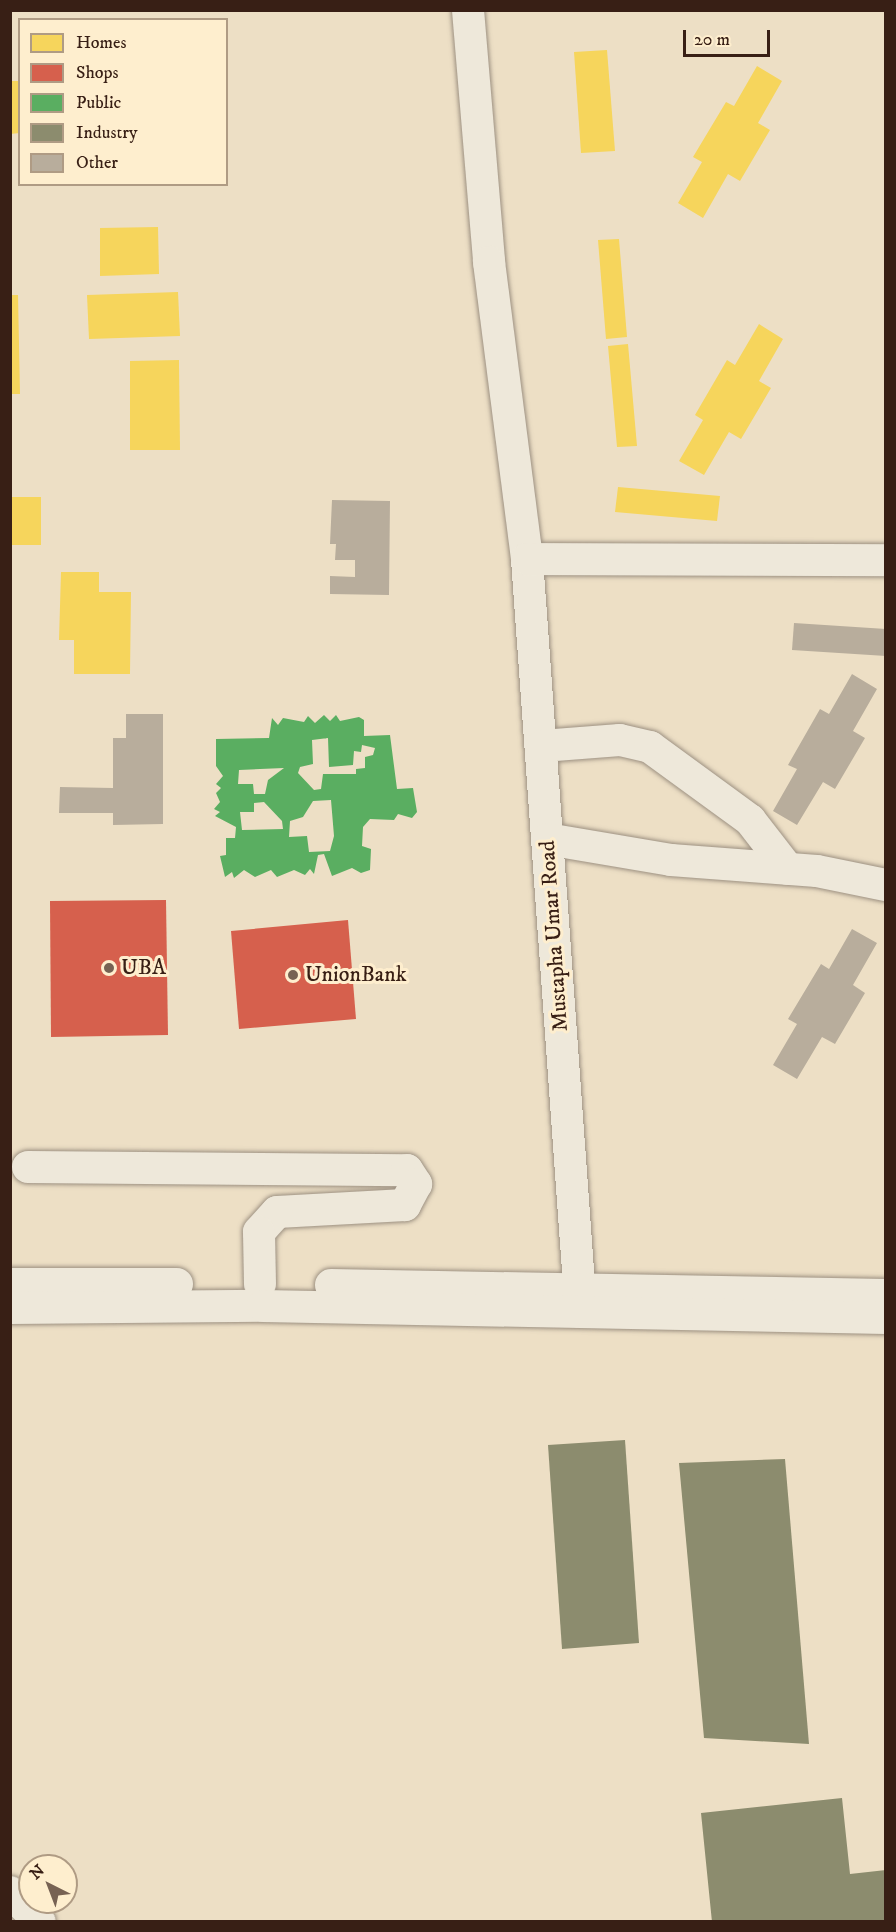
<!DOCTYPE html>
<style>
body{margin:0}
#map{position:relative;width:896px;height:1932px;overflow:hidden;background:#eddfc5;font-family:"IM FELL DW Pica",serif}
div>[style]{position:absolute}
.homes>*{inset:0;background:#f6d55c}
.shops>*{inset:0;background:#d6604d}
.public>*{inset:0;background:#5aae61}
.industry>*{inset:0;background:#8c8c6e}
.building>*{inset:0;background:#b8ad9c}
.roads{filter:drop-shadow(0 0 2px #9d9182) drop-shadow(0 0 2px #9d9182)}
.minor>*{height:32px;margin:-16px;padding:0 16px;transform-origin:16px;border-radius:16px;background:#eee8da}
.dots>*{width:16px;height:16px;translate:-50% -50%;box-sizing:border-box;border:3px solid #feeece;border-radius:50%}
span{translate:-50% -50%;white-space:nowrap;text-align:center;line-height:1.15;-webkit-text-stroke:6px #feeece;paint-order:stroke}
.street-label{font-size:22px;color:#381f15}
.poi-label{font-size:22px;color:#381f15}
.left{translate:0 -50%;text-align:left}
.frame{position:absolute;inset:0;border:12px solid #381f15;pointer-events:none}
.legend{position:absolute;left:18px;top:18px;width:210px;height:168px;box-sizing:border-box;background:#feeece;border:2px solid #af9b84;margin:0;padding:8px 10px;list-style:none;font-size:18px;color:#381f15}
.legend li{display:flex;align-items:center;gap:12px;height:30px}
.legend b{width:30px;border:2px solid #af9b84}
.north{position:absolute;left:18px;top:1854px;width:60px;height:60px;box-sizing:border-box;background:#feeece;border:2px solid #af9b84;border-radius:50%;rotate:318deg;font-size:16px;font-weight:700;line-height:24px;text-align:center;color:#381f15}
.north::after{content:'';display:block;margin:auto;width:21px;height:27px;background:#776253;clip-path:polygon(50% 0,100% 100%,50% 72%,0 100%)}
.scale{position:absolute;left:683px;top:30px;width:87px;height:27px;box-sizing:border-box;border:3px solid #381f15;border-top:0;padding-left:8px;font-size:18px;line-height:21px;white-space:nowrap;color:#381f15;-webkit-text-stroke:4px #feeece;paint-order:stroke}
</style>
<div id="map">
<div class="homes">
<i style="clip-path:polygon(607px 50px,615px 151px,581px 153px,574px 52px)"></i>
<i style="clip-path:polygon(757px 66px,782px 81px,758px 123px,770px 130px,740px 181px,728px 174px,703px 218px,678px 203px,702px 162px,693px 157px,726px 102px,734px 106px)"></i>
<i style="clip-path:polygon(10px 81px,20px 81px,20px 133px,10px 134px)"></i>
<i style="clip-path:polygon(158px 227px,159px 274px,100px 276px,100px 228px)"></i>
<i style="clip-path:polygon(619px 239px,627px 337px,606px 339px,598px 240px)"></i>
<i style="clip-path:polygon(178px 292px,180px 336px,89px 339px,87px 295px)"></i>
<i style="clip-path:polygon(10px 295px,18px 295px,20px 394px,10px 394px)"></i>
<i style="clip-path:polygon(759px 324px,783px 339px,759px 381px,771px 388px,741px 439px,729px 432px,704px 475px,679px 461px,703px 420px,695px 415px,727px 360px,735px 365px)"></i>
<i style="clip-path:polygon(628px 344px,637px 446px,617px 447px,608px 346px)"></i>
<i style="clip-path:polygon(179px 360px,180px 450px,130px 450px,130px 361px)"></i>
<i style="clip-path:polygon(618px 487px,720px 496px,717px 521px,615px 512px)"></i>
<i style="clip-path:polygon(10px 497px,41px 497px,41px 545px,10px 545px)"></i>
<i style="clip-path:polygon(61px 572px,99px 572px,99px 592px,131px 592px,130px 674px,74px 674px,74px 640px,59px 640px)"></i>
</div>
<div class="shops">
<i style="clip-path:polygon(166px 900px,168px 1035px,51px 1037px,50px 901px)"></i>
<i style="clip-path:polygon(348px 920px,356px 1019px,239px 1029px,231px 931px)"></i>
</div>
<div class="public">
<i style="clip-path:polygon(evenodd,324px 715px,330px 721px,336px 715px,340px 721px,359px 717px,364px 720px,364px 736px,390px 735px,397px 789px,413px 788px,417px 812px,412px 818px,398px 814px,394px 820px,370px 819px,363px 827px,362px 846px,371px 849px,370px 870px,361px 873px,352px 868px,332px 876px,324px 854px,318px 855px,314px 874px,310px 869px,305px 875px,294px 870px,277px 877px,271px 870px,255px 877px,244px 870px,234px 878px,232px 872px,225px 877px,220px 856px,226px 855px,226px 838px,235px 838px,236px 827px,215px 816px,220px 812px,214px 809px,220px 802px,216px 793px,221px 788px,216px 784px,223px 776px,216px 766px,216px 739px,269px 738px,272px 718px,278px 725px,283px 718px,304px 722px,308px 716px,315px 723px,324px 715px,328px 738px,329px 767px,353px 765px,354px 751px,361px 752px,362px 745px,375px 748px,373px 755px,365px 757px,365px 768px,356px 769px,356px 774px,323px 774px,321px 789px,314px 790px,298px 773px,300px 767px,313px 764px,312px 740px,328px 738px,324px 715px,284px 768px,268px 780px,265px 794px,254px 794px,253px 784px,238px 784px,239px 770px,284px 768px,324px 715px,331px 800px,334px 836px,330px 851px,309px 852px,307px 836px,289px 837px,290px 821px,303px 817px,313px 801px,331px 800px,324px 715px,264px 802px,282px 821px,283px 829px,242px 830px,240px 812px,254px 812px,254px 803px,264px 802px)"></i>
</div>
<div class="industry">
<i style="clip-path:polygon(625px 1440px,639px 1643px,562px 1649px,548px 1445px)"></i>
<i style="clip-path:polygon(785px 1459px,809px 1744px,704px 1738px,679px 1463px)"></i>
<i style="clip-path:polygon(842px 1798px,850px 1874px,886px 1870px,886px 1922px,712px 1922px,701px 1813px)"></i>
</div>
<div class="building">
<i style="clip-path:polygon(332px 500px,390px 501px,389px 595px,330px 594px,330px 576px,355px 577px,355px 560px,335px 560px,336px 544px,330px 544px)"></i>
<i style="clip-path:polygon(794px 623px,886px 629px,886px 656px,792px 650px)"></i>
<i style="clip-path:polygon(852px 674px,877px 689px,853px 731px,865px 738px,835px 789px,823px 782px,797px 825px,773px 811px,797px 769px,788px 765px,820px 709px,829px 714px)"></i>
<i style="clip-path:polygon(126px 714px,163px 714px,163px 824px,113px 825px,113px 813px,59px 813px,60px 787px,113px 788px,113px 738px,126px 738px)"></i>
<i style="clip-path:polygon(852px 929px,877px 943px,853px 985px,865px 993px,835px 1044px,822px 1037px,797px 1079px,773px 1065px,797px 1024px,788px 1019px,821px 964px,829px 969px)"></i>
</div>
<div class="roads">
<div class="minor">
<i style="left:468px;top:10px;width:253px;rotate:85.2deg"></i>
<i style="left:489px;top:262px;width:299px;rotate:82.7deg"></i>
<i style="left:527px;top:559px;width:755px;rotate:85.9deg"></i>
<i style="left:527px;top:559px;width:359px;rotate:0.2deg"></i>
<i style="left:542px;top:746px;width:78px;rotate:-4.4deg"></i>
<i style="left:620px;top:740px;width:31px;rotate:13deg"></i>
<i style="left:650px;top:747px;width:124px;rotate:36.1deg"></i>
<i style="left:750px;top:820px;width:62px;rotate:52.2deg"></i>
<i style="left:547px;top:839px;width:126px;rotate:9.6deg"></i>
<i style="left:671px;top:860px;width:146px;rotate:4.3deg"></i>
<i style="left:817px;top:871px;width:70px;rotate:11.5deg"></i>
<i style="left:28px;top:1167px;width:379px;rotate:0.5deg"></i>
<i style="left:407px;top:1170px;width:17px;rotate:57deg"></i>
<i style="left:416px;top:1184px;width:24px;rotate:118deg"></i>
<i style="left:405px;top:1205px;width:128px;rotate:176.9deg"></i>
<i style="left:277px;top:1212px;width:27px;rotate:132deg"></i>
<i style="left:259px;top:1232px;width:52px;rotate:88.9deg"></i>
<i style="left:10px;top:1284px;width:167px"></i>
<i style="left:331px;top:1285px;width:555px;rotate:1.03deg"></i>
<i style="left:10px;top:1308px;width:253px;rotate:-0.5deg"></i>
<i style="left:263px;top:1306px;width:623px;rotate:1.1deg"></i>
<i style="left:10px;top:1892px;width:42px;rotate:45deg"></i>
</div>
</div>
<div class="dots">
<i style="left:109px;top:968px;background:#776253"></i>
<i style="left:293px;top:975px;background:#776253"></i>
</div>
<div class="street-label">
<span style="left:554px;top:936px;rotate:-94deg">Mustapha Umar Road</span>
</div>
<div class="poi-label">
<span class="left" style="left:121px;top:968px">UBA</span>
<span class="left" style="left:305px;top:975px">UnionBank</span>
</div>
<div class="frame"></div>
<ul class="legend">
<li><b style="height:16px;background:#f6d55c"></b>Homes</li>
<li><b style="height:16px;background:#d6604d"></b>Shops</li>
<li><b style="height:16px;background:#5aae61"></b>Public</li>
<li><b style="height:16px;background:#8c8c6e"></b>Industry</li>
<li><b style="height:16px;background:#b8ad9c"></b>Other</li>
</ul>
<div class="north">N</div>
<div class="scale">20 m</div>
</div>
